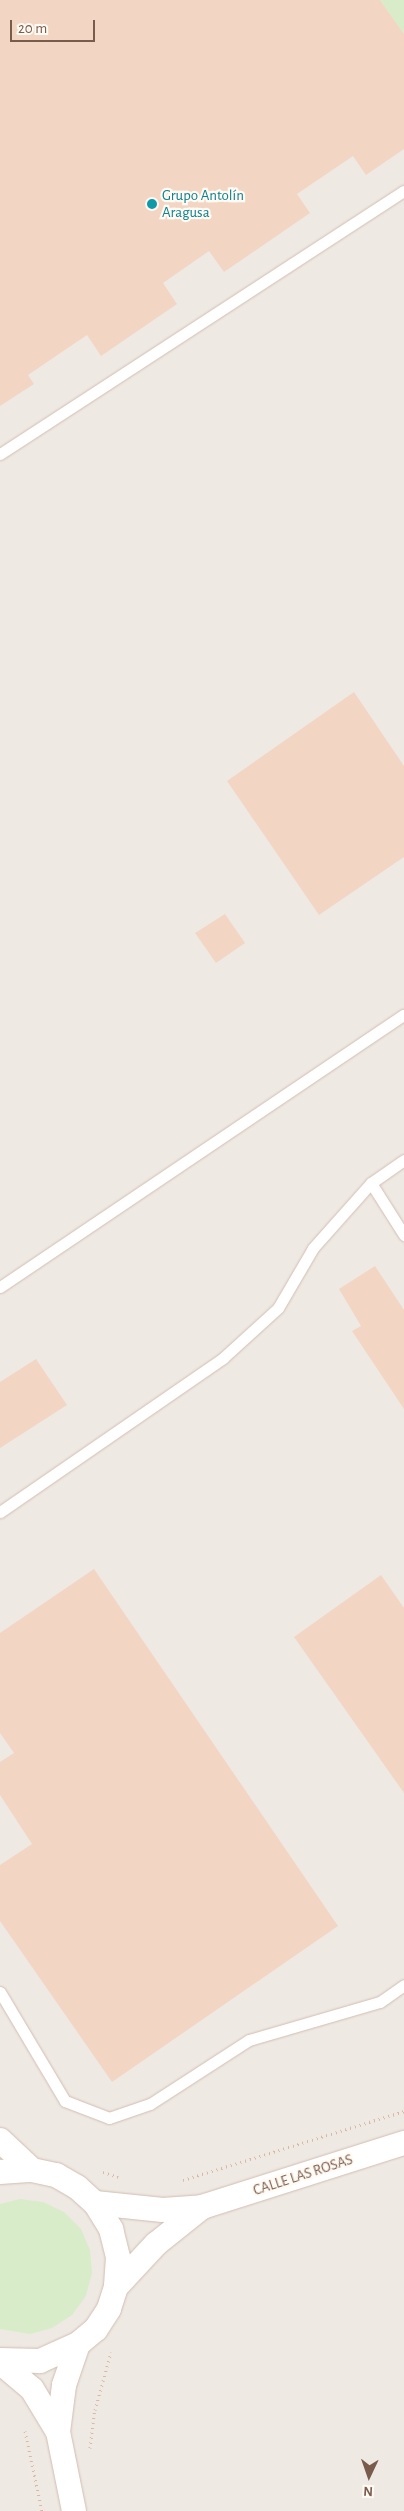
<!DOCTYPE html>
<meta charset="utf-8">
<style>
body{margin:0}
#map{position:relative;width:404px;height:2511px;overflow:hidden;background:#fdf6ec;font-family:"Alegreya Sans",sans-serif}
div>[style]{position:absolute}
.industrial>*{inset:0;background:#efe9e4}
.green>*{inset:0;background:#d8ecc9}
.building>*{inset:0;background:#f3d5c3}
.path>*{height:3px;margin-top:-1.5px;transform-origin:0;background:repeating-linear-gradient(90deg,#d9b8a5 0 1px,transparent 0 5px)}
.roads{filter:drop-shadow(0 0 1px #d1beb0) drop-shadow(0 0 1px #d1beb0)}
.lane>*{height:11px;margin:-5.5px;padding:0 5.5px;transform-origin:5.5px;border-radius:5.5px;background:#fff}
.street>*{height:24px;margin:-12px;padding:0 12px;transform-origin:12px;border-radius:12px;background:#fff}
.dots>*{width:14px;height:14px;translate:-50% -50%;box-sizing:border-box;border:2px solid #fffaf3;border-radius:50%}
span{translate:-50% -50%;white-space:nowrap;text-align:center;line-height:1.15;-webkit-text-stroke:4.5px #fffaf3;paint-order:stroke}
.culture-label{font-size:15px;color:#0d838f}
.left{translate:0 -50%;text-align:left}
.street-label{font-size:15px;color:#7a5c4d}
.north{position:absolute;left:344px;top:2451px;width:50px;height:50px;-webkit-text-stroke:4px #fffaf3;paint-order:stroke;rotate:183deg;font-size:14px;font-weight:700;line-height:20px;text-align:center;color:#7a5c4d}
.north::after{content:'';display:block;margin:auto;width:18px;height:22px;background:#7a5c4d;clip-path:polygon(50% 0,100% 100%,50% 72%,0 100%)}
.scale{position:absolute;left:10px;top:20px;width:85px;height:22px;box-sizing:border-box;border:2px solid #7a5c4d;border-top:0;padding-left:6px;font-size:15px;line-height:18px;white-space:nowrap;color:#7a5c4d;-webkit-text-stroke:4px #fffaf3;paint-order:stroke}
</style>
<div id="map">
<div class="industrial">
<i style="clip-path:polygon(0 0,404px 0,404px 2511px,0 2511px)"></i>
</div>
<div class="green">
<i style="clip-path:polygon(380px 0,404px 0,404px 34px)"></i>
<i style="clip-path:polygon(20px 2199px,43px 2202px,64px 2212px,81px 2229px,90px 2250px,92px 2273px,86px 2296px,72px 2315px,52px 2328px,30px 2334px,0 2329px,0 2204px)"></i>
</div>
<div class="building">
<i style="clip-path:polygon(0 0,380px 0,404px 34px,404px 149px,366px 175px,353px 156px,297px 194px,310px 213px,224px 272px,209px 251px,163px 283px,177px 304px,101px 356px,87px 335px,28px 375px,34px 384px,0 406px)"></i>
<i style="clip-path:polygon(354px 692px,404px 766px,404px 857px,319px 915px,227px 781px)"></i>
<i style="clip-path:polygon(225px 914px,245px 943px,216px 963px,195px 933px)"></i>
<i style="clip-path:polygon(375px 1266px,404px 1310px,404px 1409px,352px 1331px,361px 1326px,339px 1289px)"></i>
<i style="clip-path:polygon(36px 1359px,67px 1405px,0 1448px,0 1382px)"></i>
<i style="clip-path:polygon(94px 1569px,338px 1926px,112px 2082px,0 1921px,0 1865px,32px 1844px,0 1795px,0 1762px,14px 1753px,0 1733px,0 1633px)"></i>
<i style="clip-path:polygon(381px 1575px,404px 1608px,404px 1793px,294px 1637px)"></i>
</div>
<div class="path">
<i style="left:103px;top:2172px;width:16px;rotate:18deg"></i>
<i style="left:183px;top:2180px;width:232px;rotate:-17.3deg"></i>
<i style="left:25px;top:2431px;width:82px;rotate:78deg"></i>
<i style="left:90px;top:2448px;width:38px;rotate:-83deg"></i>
<i style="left:95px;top:2410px;width:60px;rotate:-74.6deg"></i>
</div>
<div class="roads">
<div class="lane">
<i style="left:0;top:454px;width:482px;rotate:-33.1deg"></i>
<i style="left:404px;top:1160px;width:40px;rotate:145.1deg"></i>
<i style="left:371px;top:1183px;width:62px;rotate:57.6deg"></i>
<i style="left:0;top:1287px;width:487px;rotate:-34deg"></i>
<i style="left:0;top:1512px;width:271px;rotate:-34.6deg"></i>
<i style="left:223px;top:1358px;width:74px;rotate:-42.3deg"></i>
<i style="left:278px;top:1308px;width:69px;rotate:-59.7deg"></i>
<i style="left:313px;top:1248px;width:87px;rotate:-48.3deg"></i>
<i style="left:0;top:1992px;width:127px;rotate:59.2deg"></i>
<i style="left:65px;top:2101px;width:47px;rotate:21.1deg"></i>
<i style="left:109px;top:2118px;width:43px;rotate:-18.9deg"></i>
<i style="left:150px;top:2104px;width:118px;rotate:-32.9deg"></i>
<i style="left:249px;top:2040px;width:136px;rotate:-16.2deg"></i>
<i style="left:380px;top:2002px;width:29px;rotate:-35deg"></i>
</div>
<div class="street">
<i style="left:0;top:2140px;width:44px;rotate:43.2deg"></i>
<i style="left:0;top:2172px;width:32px;rotate:-4deg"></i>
<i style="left:32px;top:2170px;width:25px;rotate:12deg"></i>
<i style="left:56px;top:2175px;width:24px;rotate:30deg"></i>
<i style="left:77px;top:2187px;width:24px;rotate:42deg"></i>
<i style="left:95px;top:2203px;width:31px;rotate:58deg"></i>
<i style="left:111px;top:2229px;width:29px;rotate:76deg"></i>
<i style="left:118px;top:2257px;width:30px;rotate:94deg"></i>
<i style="left:116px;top:2287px;width:23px;rotate:108deg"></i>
<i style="left:109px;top:2309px;width:24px;rotate:123deg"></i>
<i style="left:96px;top:2329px;width:23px;rotate:140deg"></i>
<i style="left:78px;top:2344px;width:42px;rotate:155.9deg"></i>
<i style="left:40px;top:2361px;width:40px;rotate:-178.6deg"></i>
<i style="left:95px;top:2203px;width:68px;rotate:5.9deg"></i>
<i style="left:163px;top:2210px;width:39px;rotate:-4deg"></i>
<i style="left:202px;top:2207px;width:212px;rotate:-17.6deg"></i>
<i style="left:116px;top:2287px;width:59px;rotate:-47.1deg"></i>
<i style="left:156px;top:2244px;width:59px;rotate:-38.8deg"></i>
<i style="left:0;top:2362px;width:42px;rotate:40.2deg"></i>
<i style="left:32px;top:2389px;width:50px;rotate:58.8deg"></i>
<i style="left:74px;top:2511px;width:81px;rotate:-101.4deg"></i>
<i style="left:58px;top:2432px;width:47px;rotate:-82.7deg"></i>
<i style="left:64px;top:2385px;width:43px;rotate:-71.1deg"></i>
</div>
</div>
<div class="dots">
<i style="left:152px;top:204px;background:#0f9aa8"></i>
</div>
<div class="culture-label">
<span class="left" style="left:162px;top:204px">Grupo Antolín<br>Aragusa</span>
</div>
<div class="street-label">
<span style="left:303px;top:2175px;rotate:-18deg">CALLE LAS ROSAS</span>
</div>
<div class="north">N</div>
<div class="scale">20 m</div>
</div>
